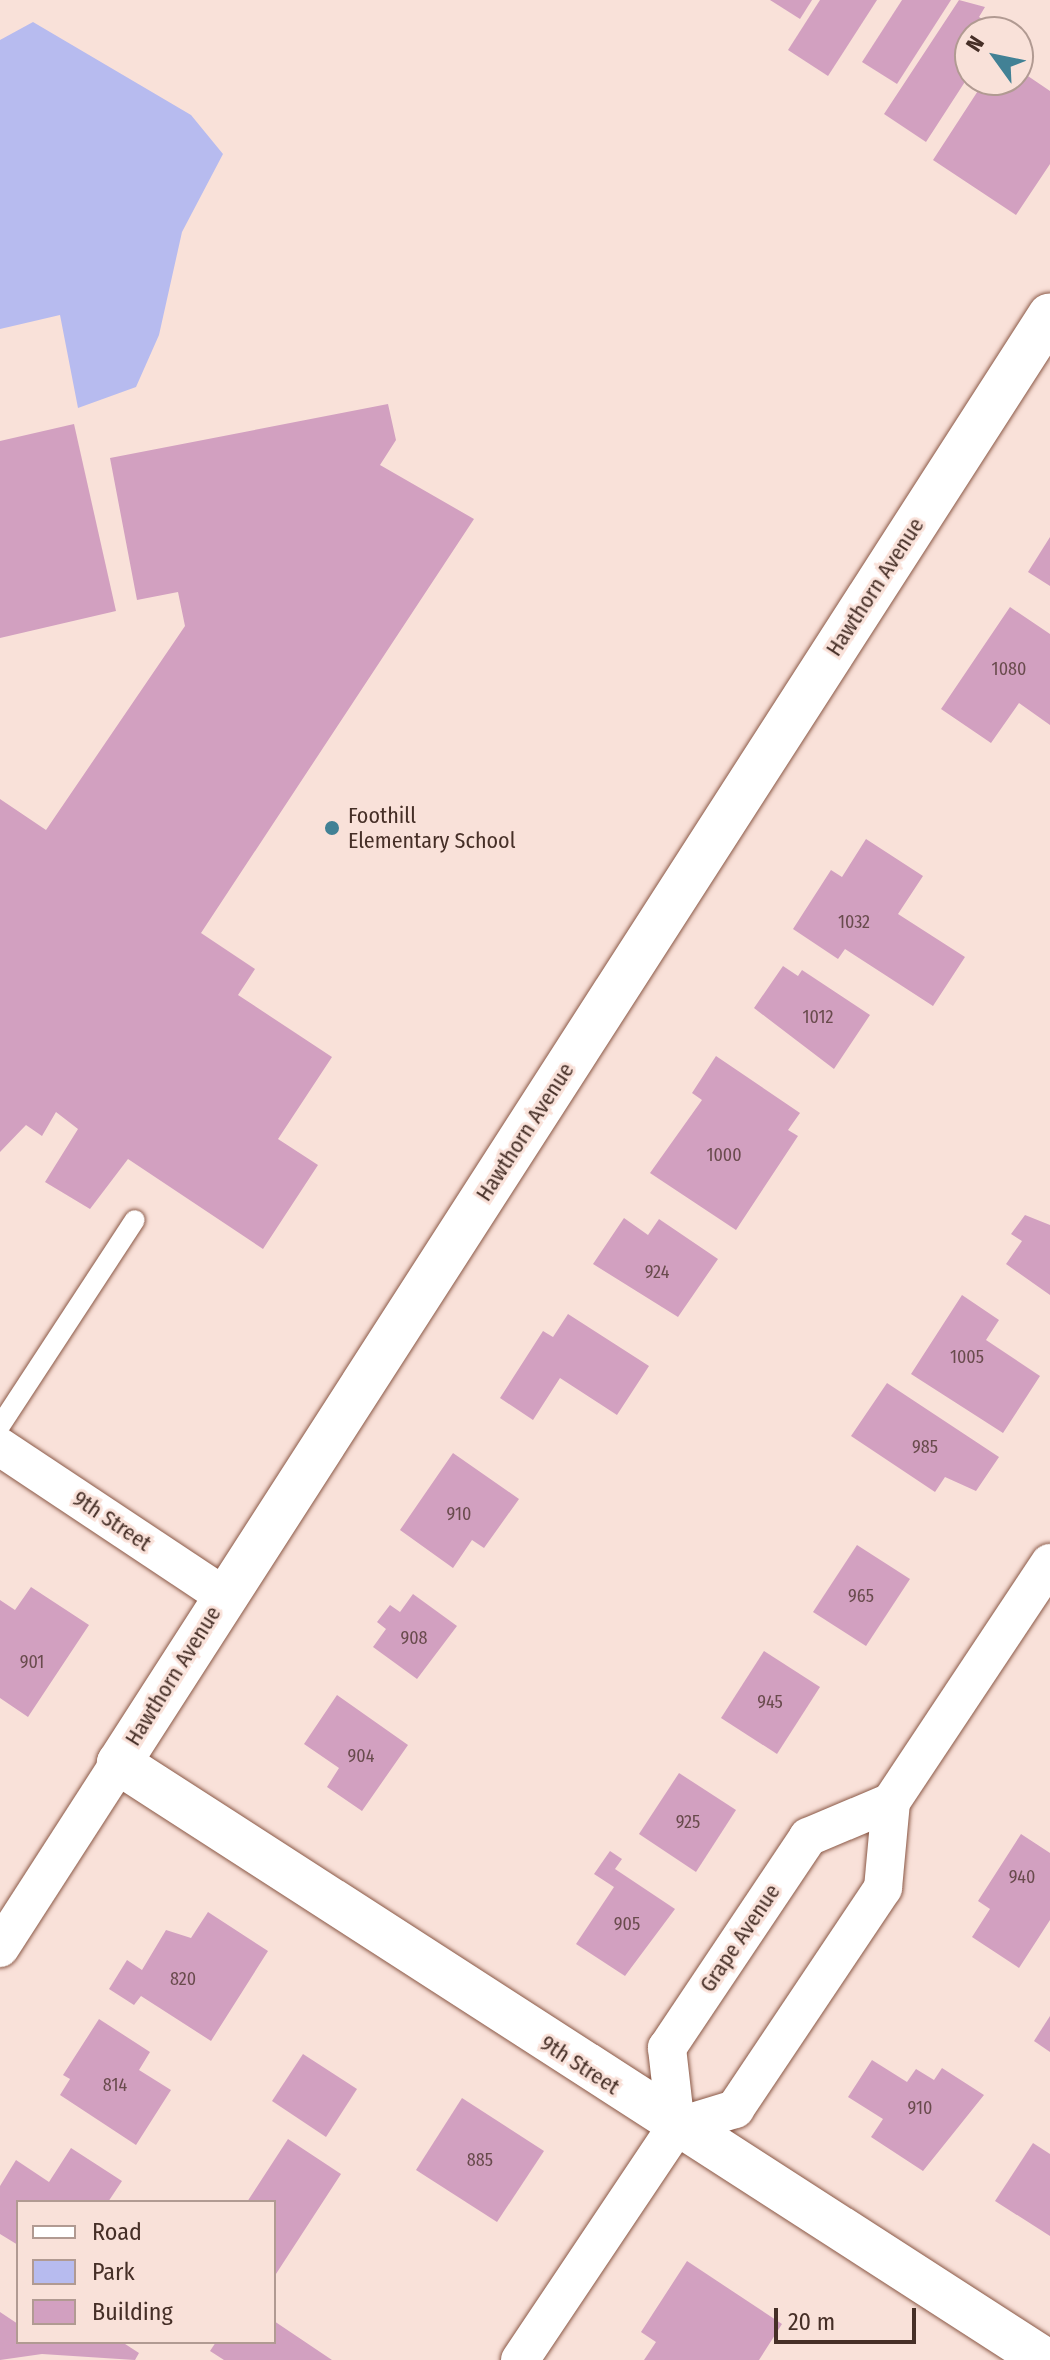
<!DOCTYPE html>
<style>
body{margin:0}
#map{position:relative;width:1050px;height:2360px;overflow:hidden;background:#f9e1d9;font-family:"Fira Sans Condensed",sans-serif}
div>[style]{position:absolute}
.green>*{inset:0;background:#b7bbef}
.building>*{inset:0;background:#d2a0c0}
.roads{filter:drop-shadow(0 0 2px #8a5846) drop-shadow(0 0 2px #8a5846)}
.lane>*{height:20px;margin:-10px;padding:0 10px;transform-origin:10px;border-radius:10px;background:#fff}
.street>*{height:38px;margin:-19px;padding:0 19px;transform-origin:19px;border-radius:19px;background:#fff}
.secondary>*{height:44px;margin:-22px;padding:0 22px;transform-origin:22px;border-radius:22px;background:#fff}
.dots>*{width:22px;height:22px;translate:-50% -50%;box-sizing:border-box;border:4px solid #f9e1d9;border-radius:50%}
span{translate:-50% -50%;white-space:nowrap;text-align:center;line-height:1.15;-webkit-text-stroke:6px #f9e1d9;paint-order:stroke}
.number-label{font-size:18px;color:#694b4d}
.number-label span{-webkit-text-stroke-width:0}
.street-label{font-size:22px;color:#462f27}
.poi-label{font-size:22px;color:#462f27}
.left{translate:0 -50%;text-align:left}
.legend{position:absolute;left:16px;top:2200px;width:260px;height:144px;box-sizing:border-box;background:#f9e1d9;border:2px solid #b19a92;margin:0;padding:10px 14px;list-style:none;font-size:24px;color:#462f27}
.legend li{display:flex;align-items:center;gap:16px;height:40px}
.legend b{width:40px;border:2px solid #b19a92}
.north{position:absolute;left:954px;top:16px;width:80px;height:80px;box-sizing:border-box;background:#f9e1d9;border:2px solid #b19a92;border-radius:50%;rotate:303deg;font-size:22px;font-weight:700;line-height:32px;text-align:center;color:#462f27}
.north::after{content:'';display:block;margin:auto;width:28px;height:36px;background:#428195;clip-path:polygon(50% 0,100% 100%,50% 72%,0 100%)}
.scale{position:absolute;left:774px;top:2308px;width:142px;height:36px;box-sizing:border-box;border:4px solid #462f27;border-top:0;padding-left:10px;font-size:24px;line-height:28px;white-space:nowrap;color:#462f27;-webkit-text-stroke:6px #f9e1d9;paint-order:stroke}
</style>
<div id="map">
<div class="green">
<i style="clip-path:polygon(33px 22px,191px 115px,223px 154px,182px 232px,159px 335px,136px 387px,78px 408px,60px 315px,0 329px,0 40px)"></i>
</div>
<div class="building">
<i style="clip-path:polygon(770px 0,812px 0,800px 19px)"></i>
<i style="clip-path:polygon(820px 0,877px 0,828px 76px,788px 50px)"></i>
<i style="clip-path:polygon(902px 0,951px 0,897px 84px,862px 62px)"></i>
<i style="clip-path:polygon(959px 0,985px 7px,979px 17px,999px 30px,970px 32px,970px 74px,926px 142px,884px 114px)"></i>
<i style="clip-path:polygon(1018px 47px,1032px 56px,1022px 72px,1050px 91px,1050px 164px,1016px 215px,933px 160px,985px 80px,1018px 80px)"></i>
<i style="clip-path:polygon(388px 404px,396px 440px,380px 465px,474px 519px,201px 933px,255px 969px,238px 995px,332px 1057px,278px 1139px,318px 1165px,263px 1249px,128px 1159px,90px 1209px,45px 1182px,78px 1129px,56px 1112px,42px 1136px,26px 1125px,0 1152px,0 799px,46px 830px,185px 626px,178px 592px,137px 600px,110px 458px)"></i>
<i style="clip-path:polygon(74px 424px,116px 611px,0 638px,0 441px)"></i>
<i style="clip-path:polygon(1050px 537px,1050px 586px,1028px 572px)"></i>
<i style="clip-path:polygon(1010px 607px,1050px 634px,1050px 725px,1019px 703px,991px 743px,941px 709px)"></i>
<i style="clip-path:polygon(866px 839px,923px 876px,898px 914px,965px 957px,933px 1006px,845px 949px,838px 959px,793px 929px,831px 870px,842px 877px)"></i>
<i style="clip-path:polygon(783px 966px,798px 976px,802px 970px,870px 1015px,834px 1069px,754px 1008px)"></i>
<i style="clip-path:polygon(716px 1056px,800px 1113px,788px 1130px,798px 1136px,736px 1230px,650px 1173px,702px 1100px,692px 1093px)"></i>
<i style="clip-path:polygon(1025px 1215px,1050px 1225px,1050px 1295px,1006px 1264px,1022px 1241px,1011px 1234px)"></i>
<i style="clip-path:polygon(624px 1218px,648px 1235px,659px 1219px,718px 1259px,678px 1317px,593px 1264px)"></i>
<i style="clip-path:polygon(962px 1295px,999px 1320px,986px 1340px,1040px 1376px,1003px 1433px,911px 1374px)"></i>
<i style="clip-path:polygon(568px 1314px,649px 1366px,617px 1415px,560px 1378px,533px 1420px,500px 1398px,543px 1331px,553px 1337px)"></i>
<i style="clip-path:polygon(887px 1383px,999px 1457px,976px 1491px,945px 1477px,935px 1492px,851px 1436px)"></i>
<i style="clip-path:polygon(453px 1453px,519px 1499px,484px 1548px,472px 1540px,453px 1568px,400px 1530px)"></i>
<i style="clip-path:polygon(857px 1545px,910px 1579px,866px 1646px,813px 1612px)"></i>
<i style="clip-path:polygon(31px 1587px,89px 1625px,28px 1717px,0 1698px,0 1600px,15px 1610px)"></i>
<i style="clip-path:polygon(413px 1594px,457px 1626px,417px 1679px,373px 1647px,386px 1629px,377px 1622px,390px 1605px,400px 1612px)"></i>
<i style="clip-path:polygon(764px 1651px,820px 1687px,777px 1754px,721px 1718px)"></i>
<i style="clip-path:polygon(337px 1695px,408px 1745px,362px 1811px,327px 1787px,339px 1768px,304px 1744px)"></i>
<i style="clip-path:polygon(679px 1773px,736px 1810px,696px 1872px,639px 1834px)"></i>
<i style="clip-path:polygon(1021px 1834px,1050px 1853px,1050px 1920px,1019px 1968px,972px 1937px,990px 1909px,978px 1901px)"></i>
<i style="clip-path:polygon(610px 1851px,622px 1859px,615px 1869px,675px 1909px,625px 1976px,576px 1944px,614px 1887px,594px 1874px)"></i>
<i style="clip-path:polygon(208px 1912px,268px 1951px,211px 2041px,141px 1996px,134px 2005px,109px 1989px,127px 1960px,142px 1970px,166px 1930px,191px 1938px)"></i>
<i style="clip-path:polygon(1050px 2016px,1050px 2052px,1034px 2041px)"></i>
<i style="clip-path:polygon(99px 2019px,150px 2052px,139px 2070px,171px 2090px,136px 2145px,60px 2095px,70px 2079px,63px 2075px)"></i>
<i style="clip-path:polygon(303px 2054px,357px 2089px,326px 2137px,272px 2101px)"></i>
<i style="clip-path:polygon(872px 2060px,907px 2082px,916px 2069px,934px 2080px,942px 2068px,984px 2095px,923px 2171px,871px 2137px,883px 2119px,848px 2097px)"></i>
<i style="clip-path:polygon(462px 2098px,544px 2151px,497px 2222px,416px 2170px)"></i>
<i style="clip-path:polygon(288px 2139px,341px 2174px,274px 2277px,274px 2202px,247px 2202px)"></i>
<i style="clip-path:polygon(1033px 2143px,1050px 2154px,1050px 2236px,995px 2201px)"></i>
<i style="clip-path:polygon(71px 2148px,122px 2181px,108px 2202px,18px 2202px,18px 2245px,0 2234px,0 2186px,16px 2160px,49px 2182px)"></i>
<i style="clip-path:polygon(687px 2261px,782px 2324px,759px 2360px,644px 2360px,656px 2342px,641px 2332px)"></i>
<i style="clip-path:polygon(0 2312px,18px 2324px,18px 2342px,122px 2342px,139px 2353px,135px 2360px,42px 2354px,0 2360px)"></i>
<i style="clip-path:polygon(274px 2321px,332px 2360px,224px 2360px,210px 2351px,216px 2342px,274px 2342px)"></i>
</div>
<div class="roads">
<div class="lane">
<i style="left:0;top:1426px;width:246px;rotate:-56.8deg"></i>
</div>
<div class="street">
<i style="left:0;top:1447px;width:268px;rotate:33.6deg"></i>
<i style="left:0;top:1948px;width:220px;rotate:-57.2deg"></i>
<i style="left:676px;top:2127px;width:62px;rotate:-17deg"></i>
<i style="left:735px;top:2109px;width:266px;rotate:-56.2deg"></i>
<i style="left:883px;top:1888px;width:86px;rotate:-84.7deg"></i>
<i style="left:891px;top:1802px;width:287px;rotate:-56.4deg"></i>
<i style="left:520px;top:2360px;width:280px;rotate:-56.2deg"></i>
<i style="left:676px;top:2127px;width:80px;rotate:-96.5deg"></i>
<i style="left:667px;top:2048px;width:254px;rotate:-56.2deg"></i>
<i style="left:808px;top:1837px;width:90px;rotate:-22.9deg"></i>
</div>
<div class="secondary">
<i style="left:1045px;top:2360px;width:1102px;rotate:-147.19deg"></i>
<i style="left:119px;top:1763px;width:1721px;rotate:-57.26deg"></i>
</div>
</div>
<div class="dots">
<i style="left:332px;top:828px;background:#428195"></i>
</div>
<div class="number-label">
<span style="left:1009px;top:669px">1080</span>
<span style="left:854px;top:922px">1032</span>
<span style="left:818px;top:1017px">1012</span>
<span style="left:724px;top:1155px">1000</span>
<span style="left:657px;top:1272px">924</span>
<span style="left:967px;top:1357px">1005</span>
<span style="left:925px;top:1447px">985</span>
<span style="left:459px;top:1514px">910</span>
<span style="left:861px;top:1596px">965</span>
<span style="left:414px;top:1638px">908</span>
<span style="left:32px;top:1662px">901</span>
<span style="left:770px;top:1702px">945</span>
<span style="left:361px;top:1756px">904</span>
<span style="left:688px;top:1822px">925</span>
<span style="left:1022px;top:1877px">940</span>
<span style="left:627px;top:1924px">905</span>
<span style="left:183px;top:1979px">820</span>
<span style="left:115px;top:2085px">814</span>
<span style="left:920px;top:2108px">910</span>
<span style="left:480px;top:2160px">885</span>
</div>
<div class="street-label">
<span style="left:875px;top:587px;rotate:-57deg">Hawthorn Avenue</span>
<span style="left:525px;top:1132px;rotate:-57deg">Hawthorn Avenue</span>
<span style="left:112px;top:1521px;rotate:34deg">9th Street</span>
<span style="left:173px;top:1676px;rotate:-58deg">Hawthorn Avenue</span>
<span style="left:740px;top:1938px;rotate:-56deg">Grape Avenue</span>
<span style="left:580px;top:2065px;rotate:33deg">9th Street</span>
</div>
<div class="poi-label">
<span class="left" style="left:348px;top:828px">Foothill<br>Elementary School</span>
</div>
<ul class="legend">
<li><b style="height:10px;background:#fff"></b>Road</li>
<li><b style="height:22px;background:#b7bbef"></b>Park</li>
<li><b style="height:22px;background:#d2a0c0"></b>Building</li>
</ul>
<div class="north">N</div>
<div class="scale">20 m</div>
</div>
